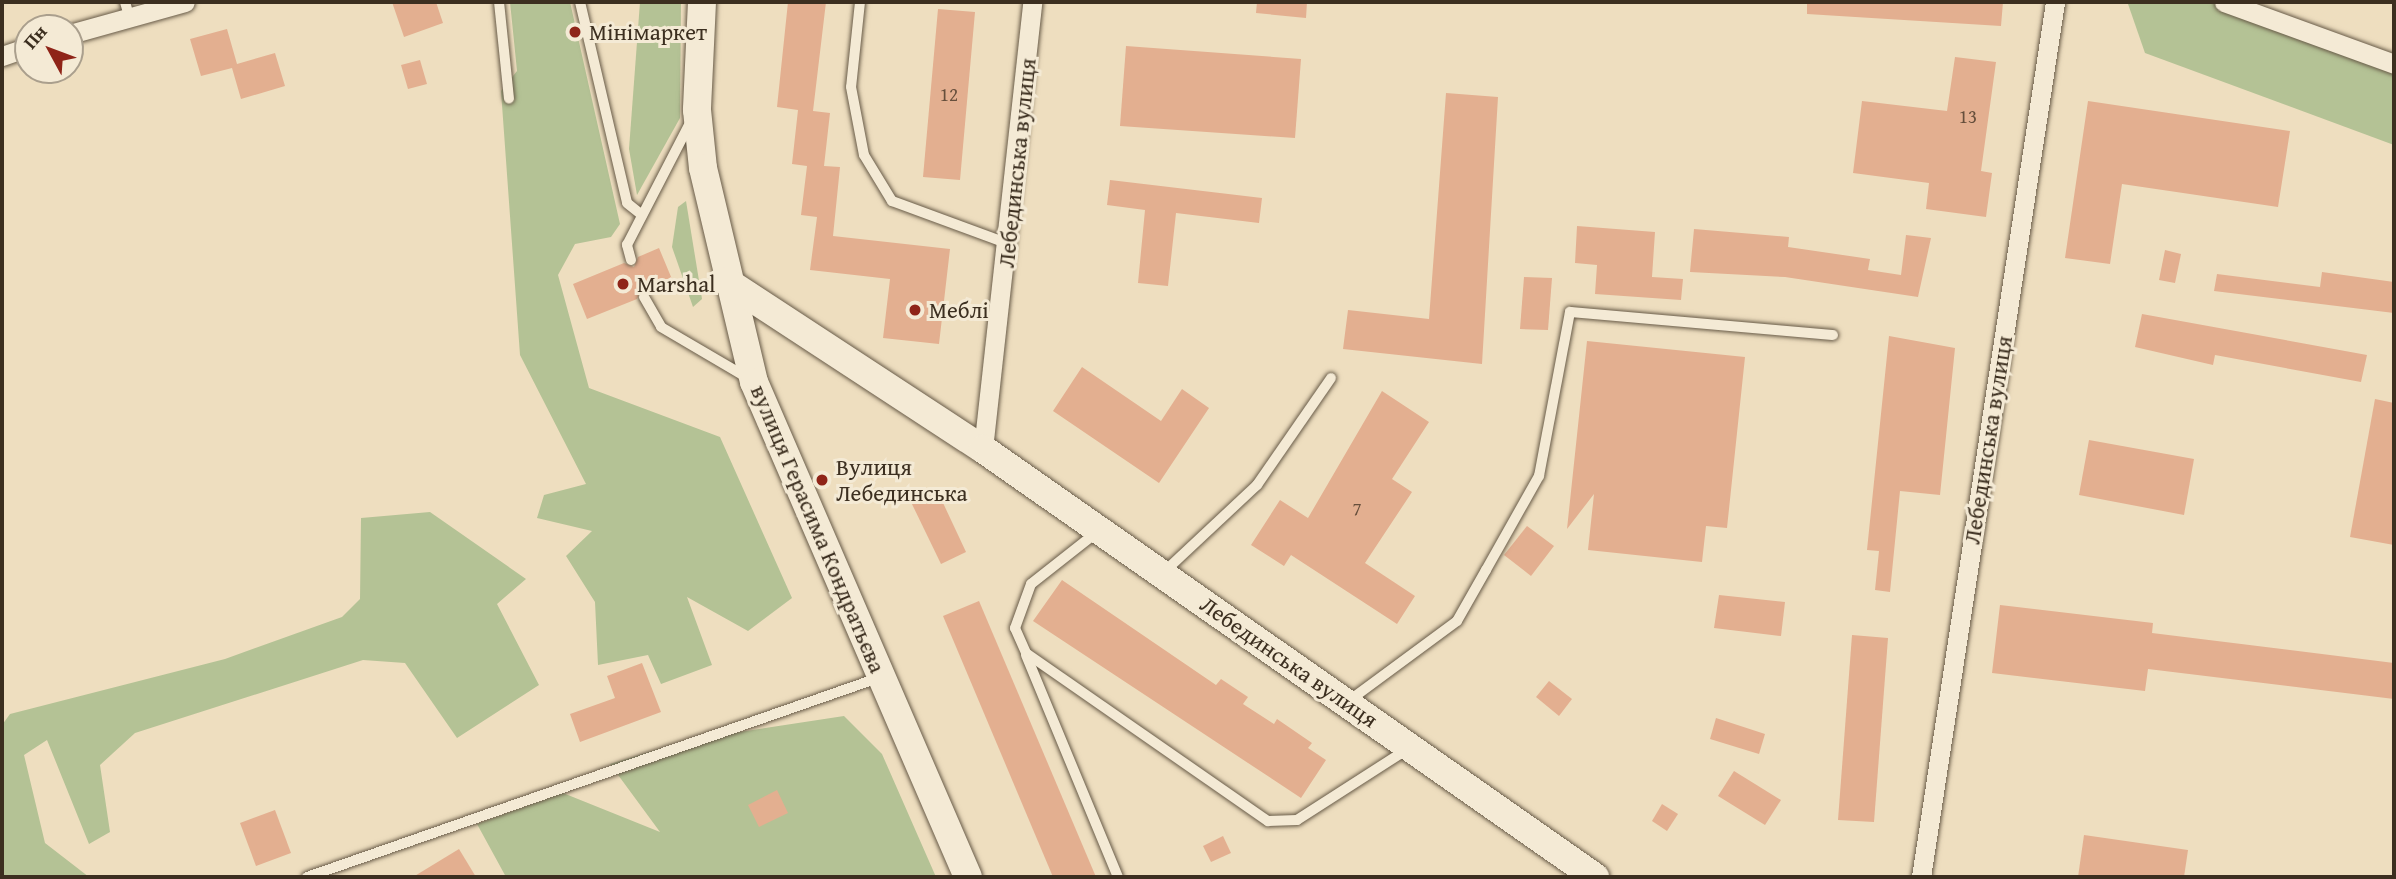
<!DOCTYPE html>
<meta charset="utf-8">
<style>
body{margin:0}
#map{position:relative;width:2396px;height:879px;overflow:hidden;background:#eedebf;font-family:"Gentium Book Plus",serif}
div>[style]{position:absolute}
.green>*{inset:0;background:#b4c295}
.building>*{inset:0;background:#e3af90}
.roads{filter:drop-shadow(0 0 2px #685b48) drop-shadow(0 0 2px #685b48)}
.lane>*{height:10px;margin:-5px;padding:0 5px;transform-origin:5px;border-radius:5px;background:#f4ead5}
.street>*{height:19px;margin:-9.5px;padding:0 9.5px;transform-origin:9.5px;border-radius:9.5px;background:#f4ead5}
.secondary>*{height:28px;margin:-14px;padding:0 14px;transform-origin:14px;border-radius:14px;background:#f4ead5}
.dots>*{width:19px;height:19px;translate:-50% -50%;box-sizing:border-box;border:4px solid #f4ead5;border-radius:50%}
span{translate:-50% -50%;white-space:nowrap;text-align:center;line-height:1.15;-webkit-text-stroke:6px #f4ead5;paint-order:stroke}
.number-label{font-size:19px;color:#664f3c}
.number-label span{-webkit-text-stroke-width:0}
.poi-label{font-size:23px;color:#3c2f20}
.left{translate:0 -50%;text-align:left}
.street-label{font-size:23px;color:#3c2f20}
.frame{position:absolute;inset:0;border:4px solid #3c2f20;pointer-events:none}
.north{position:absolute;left:14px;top:14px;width:70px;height:70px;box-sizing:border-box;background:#f4ead5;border:2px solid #aa9f8d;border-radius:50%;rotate:311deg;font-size:19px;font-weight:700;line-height:28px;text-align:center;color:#3c2f20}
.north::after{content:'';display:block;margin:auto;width:24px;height:32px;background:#8f2418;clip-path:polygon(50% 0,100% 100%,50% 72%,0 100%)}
</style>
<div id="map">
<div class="green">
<i style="clip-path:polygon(510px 2px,570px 2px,620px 224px,611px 237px,575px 244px,558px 275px,589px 388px,720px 437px,792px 598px,748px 631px,687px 597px,712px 665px,661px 684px,648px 655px,598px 665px,595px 602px,566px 556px,592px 531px,537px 518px,544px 495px,586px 484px,520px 355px,501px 91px,517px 71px)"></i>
<i style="clip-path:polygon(640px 2px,681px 2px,680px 118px,637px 195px,629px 149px)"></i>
<i style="clip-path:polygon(2224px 2px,2394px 64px,2394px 145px,2145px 53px,2128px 4px)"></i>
<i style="clip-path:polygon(686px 201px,702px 299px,693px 307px,672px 247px,678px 207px)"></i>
<i style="clip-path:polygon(430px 512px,526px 579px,497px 604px,539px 685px,457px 738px,405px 663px,363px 660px,135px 733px,100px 765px,110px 832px,89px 844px,47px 740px,24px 755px,45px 843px,89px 877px,2px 877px,2px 725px,10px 714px,225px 659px,342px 617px,360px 599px,361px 518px)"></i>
<i style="clip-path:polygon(844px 716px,882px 754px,936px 877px,506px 877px,477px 824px,563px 793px,660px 832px,610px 764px,688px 740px)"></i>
</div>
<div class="building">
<i style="clip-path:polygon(392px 2px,436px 2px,443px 23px,404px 37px)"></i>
<i style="clip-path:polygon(788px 2px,826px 2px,813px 111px,830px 113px,824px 166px,840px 167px,833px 236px,950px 249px,939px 344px,883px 338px,890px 279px,810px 270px,817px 217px,801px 215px,807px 166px,792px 164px,798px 110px,777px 107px)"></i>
<i style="clip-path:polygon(1257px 2px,1307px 2px,1306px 18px,1256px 13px)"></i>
<i style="clip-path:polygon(1807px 2px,2003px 2px,2001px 26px,1807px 14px)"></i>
<i style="clip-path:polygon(938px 9px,975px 12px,960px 180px,923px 177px)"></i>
<i style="clip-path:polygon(227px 29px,237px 64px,275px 53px,285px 86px,241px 99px,232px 68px,201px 76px,190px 39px)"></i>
<i style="clip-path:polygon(1126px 46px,1301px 59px,1295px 138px,1120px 126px)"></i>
<i style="clip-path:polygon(1955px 57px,1996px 62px,1981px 171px,1992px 173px,1986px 217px,1926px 209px,1929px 183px,1853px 173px,1862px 101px,1947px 111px)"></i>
<i style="clip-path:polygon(420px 60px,427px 84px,408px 89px,401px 65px)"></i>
<i style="clip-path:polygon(1446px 93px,1498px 97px,1482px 364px,1343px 349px,1348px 310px,1429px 319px)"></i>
<i style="clip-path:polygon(2088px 101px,2290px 131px,2278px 207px,2122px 184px,2110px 264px,2065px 258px)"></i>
<i style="clip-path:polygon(1110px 180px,1262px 198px,1259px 223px,1176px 213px,1168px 286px,1138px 283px,1145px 210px,1107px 205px)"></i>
<i style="clip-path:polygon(1577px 226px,1655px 232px,1652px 277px,1683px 279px,1681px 300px,1595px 294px,1597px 265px,1575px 263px)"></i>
<i style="clip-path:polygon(1694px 229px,1789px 237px,1788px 247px,1870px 259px,1868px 270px,1901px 275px,1906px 235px,1931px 238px,1918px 297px,1785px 277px,1690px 272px)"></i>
<i style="clip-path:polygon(659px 248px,674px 284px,651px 294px,641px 290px,637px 299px,587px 319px,573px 284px,624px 263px,634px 267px,638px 257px)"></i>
<i style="clip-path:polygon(2165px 250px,2181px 254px,2175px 283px,2159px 280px)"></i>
<i style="clip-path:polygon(2322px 272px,2394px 282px,2394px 313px,2214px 291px,2217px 274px,2320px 287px)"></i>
<i style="clip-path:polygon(1524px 277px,1552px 278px,1548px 330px,1520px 329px)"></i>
<i style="clip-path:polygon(2142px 314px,2367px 355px,2361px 382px,2215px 355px,2213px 365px,2135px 347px)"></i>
<i style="clip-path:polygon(1889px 336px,1955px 348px,1940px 495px,1900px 491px,1890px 592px,1875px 590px,1879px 551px,1867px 550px)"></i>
<i style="clip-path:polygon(1587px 341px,1745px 357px,1727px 528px,1706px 526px,1702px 562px,1588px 550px,1594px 494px,1567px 529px)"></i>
<i style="clip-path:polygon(1082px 367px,1161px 421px,1182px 389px,1209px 408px,1159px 483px,1053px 411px)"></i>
<i style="clip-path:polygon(1382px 391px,1429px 422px,1392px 479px,1412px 492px,1365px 563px,1415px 596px,1397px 624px,1291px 555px,1284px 566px,1251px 545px,1280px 500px,1308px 518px)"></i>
<i style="clip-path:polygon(2375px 399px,2394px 403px,2394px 545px,2350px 537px)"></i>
<i style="clip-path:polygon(2089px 440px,2194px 459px,2184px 515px,2079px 495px)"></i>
<i style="clip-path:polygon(936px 488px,966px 552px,941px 564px,910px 500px)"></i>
<i style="clip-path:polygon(1527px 526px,1554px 546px,1531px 576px,1504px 555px)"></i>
<i style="clip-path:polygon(1062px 580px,1216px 685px,1221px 679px,1248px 697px,1243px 704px,1274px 724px,1277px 719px,1312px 743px,1308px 748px,1326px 760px,1301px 798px,1033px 621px)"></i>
<i style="clip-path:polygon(1719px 595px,1785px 602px,1781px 636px,1714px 628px)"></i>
<i style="clip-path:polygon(979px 601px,1096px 877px,1053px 877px,943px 616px)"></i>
<i style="clip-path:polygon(2000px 605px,2153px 623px,2152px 633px,2394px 663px,2394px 699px,2148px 669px,2145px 691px,1992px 673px)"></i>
<i style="clip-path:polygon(1852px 635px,1888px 638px,1874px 822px,1838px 820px)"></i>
<i style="clip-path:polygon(642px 663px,661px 712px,580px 742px,570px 714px,615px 698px,607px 676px)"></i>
<i style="clip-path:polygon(1549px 681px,1572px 699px,1559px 716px,1536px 697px)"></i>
<i style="clip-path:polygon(1716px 718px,1765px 734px,1759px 754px,1710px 739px)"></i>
<i style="clip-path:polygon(1734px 771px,1781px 800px,1765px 825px,1718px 796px)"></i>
<i style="clip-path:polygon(777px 790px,788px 813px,759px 827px,748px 805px)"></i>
<i style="clip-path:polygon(1662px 804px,1678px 814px,1667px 831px,1652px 821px)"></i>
<i style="clip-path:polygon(275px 810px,291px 853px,256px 866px,240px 823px)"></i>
<i style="clip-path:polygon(2084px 835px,2188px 850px,2184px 877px,2078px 877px)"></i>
<i style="clip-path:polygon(1223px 836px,1231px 853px,1211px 862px,1203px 846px)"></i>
<i style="clip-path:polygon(459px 849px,476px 877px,413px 877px)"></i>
</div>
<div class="roads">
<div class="lane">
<i style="left:125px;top:2px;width:15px;rotate:74deg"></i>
<i style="left:499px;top:2px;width:97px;rotate:84.1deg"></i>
<i style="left:580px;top:2px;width:206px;rotate:76.8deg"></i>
<i style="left:627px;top:203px;width:19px;rotate:39deg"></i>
<i style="left:860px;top:2px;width:85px;rotate:96deg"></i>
<i style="left:851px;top:87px;width:69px;rotate:79.2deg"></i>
<i style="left:864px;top:155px;width:54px;rotate:58.7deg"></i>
<i style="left:892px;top:201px;width:121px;rotate:20.2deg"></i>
<i style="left:631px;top:260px;width:16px;rotate:-105deg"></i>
<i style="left:627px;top:245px;width:137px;rotate:-62.7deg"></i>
<i style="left:644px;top:297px;width:34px;rotate:60deg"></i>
<i style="left:661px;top:327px;width:101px;rotate:30.4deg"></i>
<i style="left:1097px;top:532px;width:84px;rotate:141.8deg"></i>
<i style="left:1031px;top:584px;width:47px;rotate:110deg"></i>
<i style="left:1015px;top:628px;width:27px;rotate:66deg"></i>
<i style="left:1026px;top:653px;width:295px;rotate:34.8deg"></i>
<i style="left:1268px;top:821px;width:29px;rotate:-2deg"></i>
<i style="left:1297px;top:820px;width:130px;rotate:-32.7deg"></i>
<i style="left:1163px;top:573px;width:129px;rotate:-43.1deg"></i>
<i style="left:1257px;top:485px;width:130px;rotate:-55.3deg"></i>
<i style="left:1026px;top:655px;width:240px;rotate:67.5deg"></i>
<i style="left:1350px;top:700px;width:133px;rotate:-36.4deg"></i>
<i style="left:1457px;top:621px;width:59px;rotate:-60.4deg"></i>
<i style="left:1486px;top:570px;width:108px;rotate:-60.6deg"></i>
<i style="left:1539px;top:476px;width:167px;rotate:-79.3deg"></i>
<i style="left:1570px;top:312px;width:264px;rotate:5deg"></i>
<i style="left:307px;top:877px;width:605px;rotate:-19.21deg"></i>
</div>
<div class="street">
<i style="left:2224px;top:2px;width:181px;rotate:20deg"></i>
<i style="left:70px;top:34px;width:119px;rotate:-15.5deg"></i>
<i style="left:2px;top:56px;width:28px;rotate:-19deg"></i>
<i style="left:983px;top:449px;width:450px;rotate:-83.7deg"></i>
<i style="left:1921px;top:877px;width:885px;rotate:-81.29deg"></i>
</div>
<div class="secondary">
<i style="left:702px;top:2px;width:108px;rotate:92.7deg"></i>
<i style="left:697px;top:110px;width:58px;rotate:84.1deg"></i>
<i style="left:703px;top:168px;width:220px;rotate:76.6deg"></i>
<i style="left:754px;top:382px;width:539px;rotate:66.62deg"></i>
<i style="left:726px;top:281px;width:307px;rotate:33.2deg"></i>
<i style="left:983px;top:449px;width:747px;rotate:34.97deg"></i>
</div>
</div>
<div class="dots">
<i style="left:575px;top:32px;background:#8f2418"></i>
<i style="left:623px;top:284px;background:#8f2418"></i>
<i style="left:915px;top:310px;background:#8f2418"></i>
<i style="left:822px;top:480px;background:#8f2418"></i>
</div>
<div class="number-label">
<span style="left:949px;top:95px">12</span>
<span style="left:1968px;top:117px">13</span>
<span style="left:1357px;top:509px">7</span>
</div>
<div class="poi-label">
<span class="left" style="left:589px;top:32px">Мінімаркет</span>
<span class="left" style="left:637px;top:284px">Marshal</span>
<span class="left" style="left:929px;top:310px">Меблі</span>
<span class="left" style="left:836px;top:480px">Вулиця<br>Лебединська</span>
</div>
<div class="street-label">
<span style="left:1017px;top:163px;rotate:-84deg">Лебединська вулиця</span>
<span style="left:1988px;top:440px;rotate:-81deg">Лебединська вулиця</span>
<span style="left:818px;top:529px;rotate:67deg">вулиця Герасима Кондратьєва</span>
<span style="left:1289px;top:662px;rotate:35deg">Лебединська вулиця</span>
</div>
<div class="frame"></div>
<div class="north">Пн</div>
</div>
